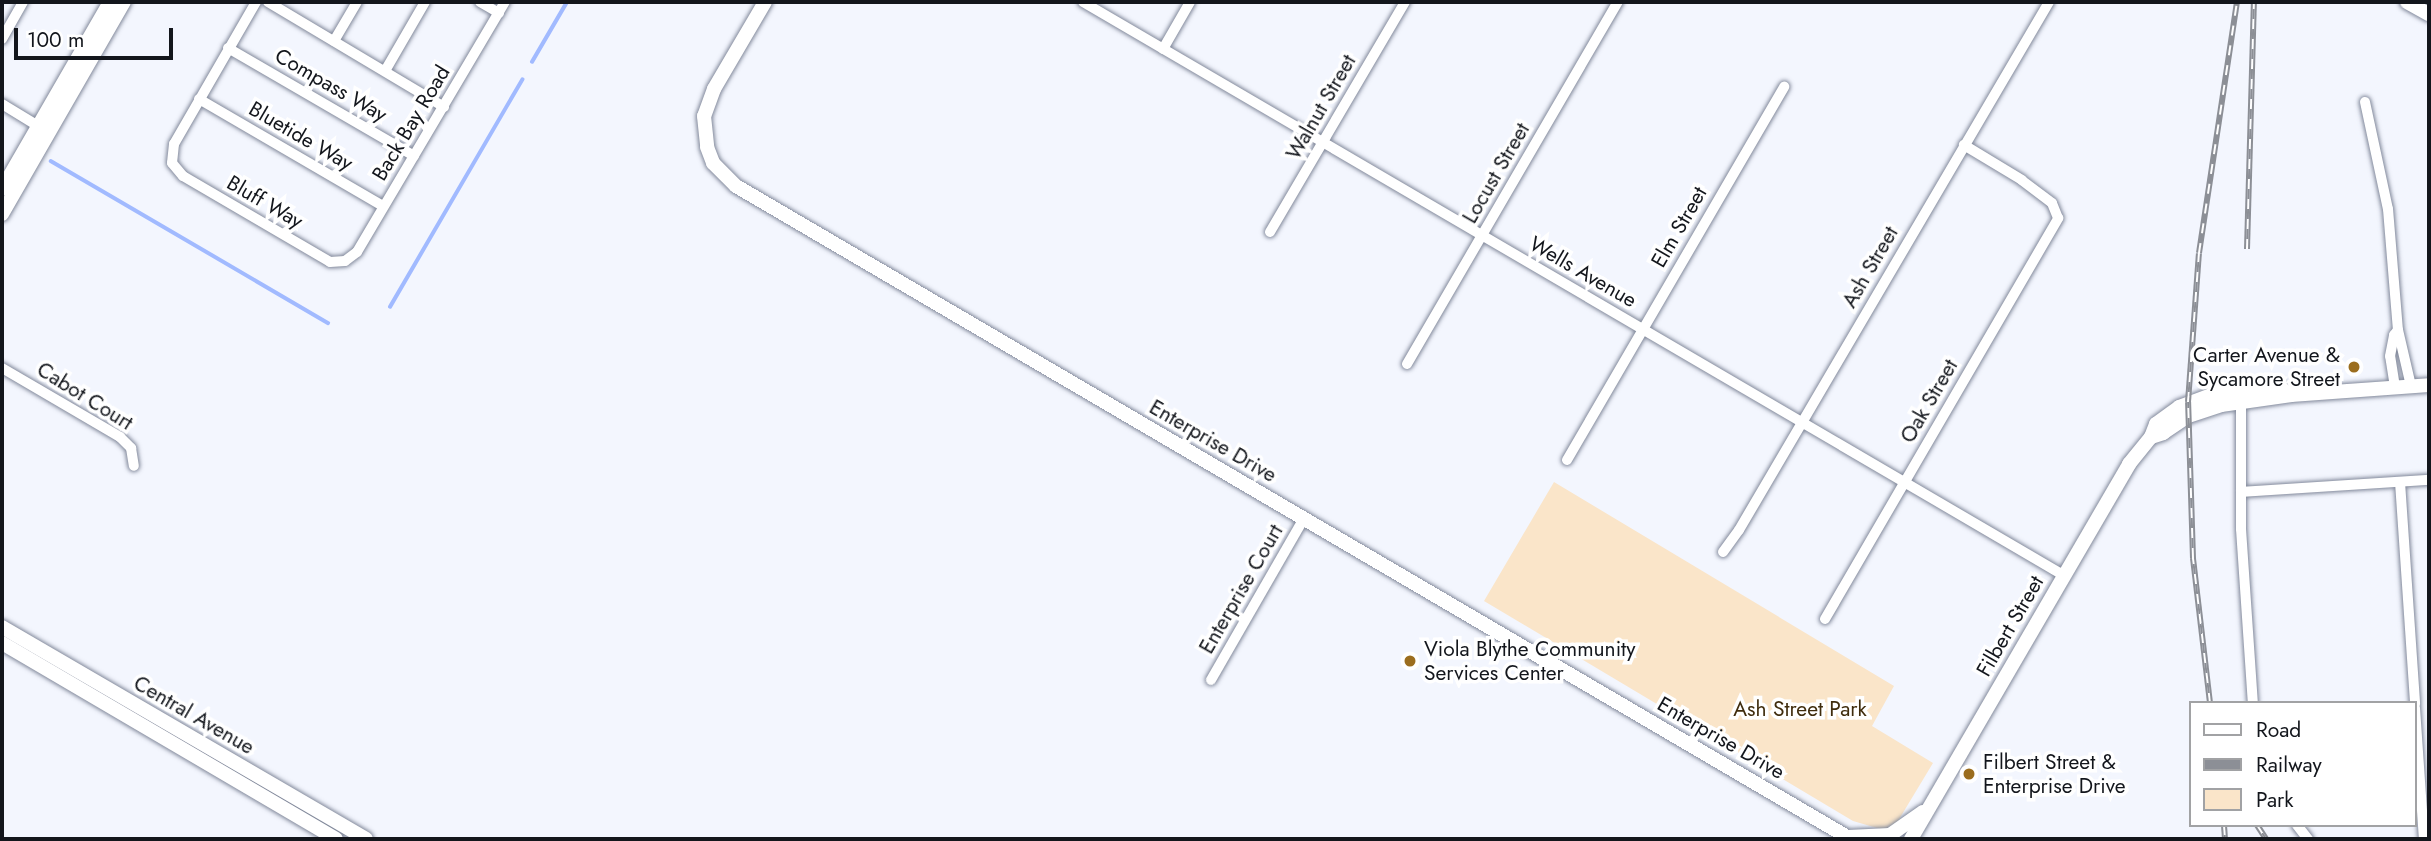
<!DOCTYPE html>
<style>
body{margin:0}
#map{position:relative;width:2431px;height:841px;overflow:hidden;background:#f3f6fe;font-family:Jost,sans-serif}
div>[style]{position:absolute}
.green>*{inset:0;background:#fae5c9}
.stream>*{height:3.5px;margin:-1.75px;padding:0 1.75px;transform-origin:1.75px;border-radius:1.75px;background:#a1baff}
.roads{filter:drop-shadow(0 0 2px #82899b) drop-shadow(0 0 2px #82899b)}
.street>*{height:10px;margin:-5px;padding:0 5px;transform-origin:5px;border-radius:5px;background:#fff}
.secondary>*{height:14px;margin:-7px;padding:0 7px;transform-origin:7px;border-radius:7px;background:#fff}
.rail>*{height:6px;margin-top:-3px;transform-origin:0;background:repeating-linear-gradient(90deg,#fff 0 10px,#8c8f96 0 20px);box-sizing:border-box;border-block:2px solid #8c8f96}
.dots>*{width:19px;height:19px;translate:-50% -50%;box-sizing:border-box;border:4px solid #fff;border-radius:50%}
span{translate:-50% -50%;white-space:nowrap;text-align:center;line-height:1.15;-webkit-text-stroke:7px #fff;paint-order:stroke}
.street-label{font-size:21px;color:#13161c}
.poi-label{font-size:21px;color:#13161c}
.right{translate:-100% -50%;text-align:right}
.left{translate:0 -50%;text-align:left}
.park-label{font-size:21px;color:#3f2c0d}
.frame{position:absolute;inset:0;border:4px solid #13161c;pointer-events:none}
.legend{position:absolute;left:2189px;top:701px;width:228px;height:126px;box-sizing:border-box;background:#fff;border:2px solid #a1a2a4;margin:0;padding:9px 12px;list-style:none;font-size:21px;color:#13161c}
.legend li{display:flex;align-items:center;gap:14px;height:35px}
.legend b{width:35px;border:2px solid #a1a2a4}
.scale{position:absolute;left:14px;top:28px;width:159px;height:32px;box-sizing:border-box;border:4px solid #13161c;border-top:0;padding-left:9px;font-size:21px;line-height:24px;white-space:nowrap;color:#13161c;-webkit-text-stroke:5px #fff;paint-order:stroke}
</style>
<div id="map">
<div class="green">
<i style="clip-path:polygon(1554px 482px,1894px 686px,1872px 726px,1933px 763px,1898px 821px,1884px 830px,1853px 821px,1484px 601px)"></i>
</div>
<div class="stream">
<i style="left:532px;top:62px;width:69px;rotate:-59.7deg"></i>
<i style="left:51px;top:161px;width:321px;rotate:30.3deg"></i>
<i style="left:390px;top:307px;width:263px;rotate:-59.8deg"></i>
</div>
<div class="roads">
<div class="street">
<i style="left:256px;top:2px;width:164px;rotate:120deg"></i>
<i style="left:174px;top:144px;width:19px;rotate:96deg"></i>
<i style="left:172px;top:163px;width:17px;rotate:50deg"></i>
<i style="left:183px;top:176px;width:170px;rotate:30.3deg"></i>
<i style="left:330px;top:262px;width:15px;rotate:-4deg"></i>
<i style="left:345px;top:261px;width:15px;rotate:-37deg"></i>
<i style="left:357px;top:252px;width:291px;rotate:-59.4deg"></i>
<i style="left:268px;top:2px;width:205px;rotate:30.8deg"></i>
<i style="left:480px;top:2px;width:22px;rotate:30deg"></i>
<i style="left:1083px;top:2px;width:1135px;rotate:30.31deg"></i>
<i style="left:2px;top:39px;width:43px;rotate:-60.4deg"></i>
<i style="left:334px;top:41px;width:45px;rotate:-59.5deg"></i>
<i style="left:228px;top:48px;width:215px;rotate:30.1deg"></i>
<i style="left:1163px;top:49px;width:54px;rotate:-60.1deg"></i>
<i style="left:385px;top:71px;width:80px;rotate:-59.9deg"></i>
<i style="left:199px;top:99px;width:213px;rotate:30.2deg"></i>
<i style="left:2365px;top:102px;width:109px;rotate:77.9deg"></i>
<i style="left:2388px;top:209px;width:121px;rotate:85.3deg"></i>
<i style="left:2398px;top:330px;width:57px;rotate:76.9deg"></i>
<i style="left:2px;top:104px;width:42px;rotate:31.4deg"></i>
<i style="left:1270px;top:232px;width:267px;rotate:-59.6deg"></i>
<i style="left:1407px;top:364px;width:419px;rotate:-59.8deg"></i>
<i style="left:2px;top:368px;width:137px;rotate:30.3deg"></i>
<i style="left:120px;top:437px;width:16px;rotate:45deg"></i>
<i style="left:131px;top:448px;width:18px;rotate:81deg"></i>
<i style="left:2395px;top:387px;width:31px;rotate:-99deg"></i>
<i style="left:2390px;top:356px;width:21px;rotate:-79deg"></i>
<i style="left:2394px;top:335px;width:6px;rotate:-51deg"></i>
<i style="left:2241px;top:402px;width:127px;rotate:90deg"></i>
<i style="left:2241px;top:529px;width:174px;rotate:86.1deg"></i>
<i style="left:1567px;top:460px;width:432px;rotate:-59.8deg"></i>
<i style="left:2400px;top:482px;width:222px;rotate:86.1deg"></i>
<i style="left:2241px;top:492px;width:188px;rotate:-3.7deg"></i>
<i style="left:1723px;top:552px;width:27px;rotate:-54deg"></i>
<i style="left:1739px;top:530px;width:612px;rotate:-59.58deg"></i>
<i style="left:1825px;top:619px;width:464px;rotate:-59.8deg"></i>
<i style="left:2058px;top:218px;width:16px;rotate:-112deg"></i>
<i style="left:2052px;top:203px;width:38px;rotate:-143deg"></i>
<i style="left:2022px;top:180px;width:68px;rotate:-148.9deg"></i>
<i style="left:1211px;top:680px;width:187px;rotate:-60.1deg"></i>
<i style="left:2415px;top:708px;width:131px;rotate:86.1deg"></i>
<i style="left:2297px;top:825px;width:18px;rotate:52deg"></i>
</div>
<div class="secondary">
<i style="left:765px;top:2px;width:101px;rotate:120.4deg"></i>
<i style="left:714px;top:89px;width:29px;rotate:110deg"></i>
<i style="left:704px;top:116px;width:31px;rotate:84deg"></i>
<i style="left:707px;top:147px;width:17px;rotate:69deg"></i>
<i style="left:713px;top:163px;width:33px;rotate:45deg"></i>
<i style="left:736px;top:186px;width:1292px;rotate:30.36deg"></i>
<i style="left:2407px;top:2px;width:25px;rotate:29deg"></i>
<i style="left:2px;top:189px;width:216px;rotate:-60deg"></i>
<i style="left:2px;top:214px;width:245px;rotate:-60.1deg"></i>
<i style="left:2151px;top:437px;width:13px;rotate:-18deg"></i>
<i style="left:2163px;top:433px;width:30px;rotate:-34deg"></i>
<i style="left:2188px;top:416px;width:35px;rotate:-18deg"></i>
<i style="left:2221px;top:405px;width:71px;rotate:-8.1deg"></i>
<i style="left:2291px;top:395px;width:138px;rotate:-4.1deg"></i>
<i style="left:2px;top:627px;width:421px;rotate:30.2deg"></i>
<i style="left:2px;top:643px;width:387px;rotate:30.4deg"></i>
<i style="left:1848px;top:837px;width:42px;rotate:-2.7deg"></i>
<i style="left:1890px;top:835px;width:40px;rotate:-34.9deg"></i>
<i style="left:1911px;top:839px;width:434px;rotate:-59.8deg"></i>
<i style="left:2129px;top:464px;width:35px;rotate:-51deg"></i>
<i style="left:2151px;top:437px;width:14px;rotate:-69deg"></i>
<i style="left:2156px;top:424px;width:29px;rotate:-36deg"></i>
<i style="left:2179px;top:407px;width:40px;rotate:-20.2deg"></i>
<i style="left:2217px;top:393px;width:62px;rotate:-5.5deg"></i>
<i style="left:2279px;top:387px;width:14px;rotate:34deg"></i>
</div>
</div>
<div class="rail">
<i style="left:2247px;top:249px;width:247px;rotate:-88.4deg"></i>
<i style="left:2210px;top:703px;width:146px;rotate:-96.7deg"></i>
<i style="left:2193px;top:558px;width:156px;rotate:-91.8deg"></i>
<i style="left:2188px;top:402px;width:149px;rotate:-85.8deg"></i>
<i style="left:2199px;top:253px;width:254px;rotate:-81.4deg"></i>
<i style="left:2224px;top:825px;width:14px;rotate:86deg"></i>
<i style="left:2257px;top:825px;width:17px;rotate:57deg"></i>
</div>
<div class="dots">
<i style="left:2354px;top:367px;background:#9b6d1e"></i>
<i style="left:1410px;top:661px;background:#9b6d1e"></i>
<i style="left:1969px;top:774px;background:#9b6d1e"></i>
</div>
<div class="street-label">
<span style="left:331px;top:85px;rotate:30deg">Compass Way</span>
<span style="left:1321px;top:107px;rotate:-60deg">Walnut Street</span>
<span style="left:411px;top:123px;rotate:-59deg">Back Bay Road</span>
<span style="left:301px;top:136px;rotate:30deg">Bluetide Way</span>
<span style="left:1496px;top:173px;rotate:-60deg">Locust Street</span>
<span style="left:265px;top:202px;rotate:30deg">Bluff Way</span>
<span style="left:1679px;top:227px;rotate:-60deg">Elm Street</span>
<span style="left:1870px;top:267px;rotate:-60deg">Ash Street</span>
<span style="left:1583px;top:272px;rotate:30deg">Wells Avenue</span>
<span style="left:85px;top:396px;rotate:32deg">Cabot Court</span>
<span style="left:1929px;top:401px;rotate:-60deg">Oak Street</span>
<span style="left:1213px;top:441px;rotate:30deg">Enterprise Drive</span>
<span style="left:1241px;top:589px;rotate:-60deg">Enterprise Court</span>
<span style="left:2010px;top:626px;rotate:-60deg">Filbert Street</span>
<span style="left:194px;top:715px;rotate:30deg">Central Avenue</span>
<span style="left:1721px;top:738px;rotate:30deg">Enterprise Drive</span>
</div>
<div class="poi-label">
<span class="right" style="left:2340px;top:367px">Carter Avenue &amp;<br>Sycamore Street</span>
<span class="left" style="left:1424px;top:661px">Viola Blythe Community<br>Services Center</span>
<span class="left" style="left:1983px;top:774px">Filbert Street &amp;<br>Enterprise Drive</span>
</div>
<div class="park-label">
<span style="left:1800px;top:709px">Ash Street Park</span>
</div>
<div class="frame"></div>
<ul class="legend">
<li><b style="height:9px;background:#fff"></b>Road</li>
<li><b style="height:9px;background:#8c8f96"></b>Railway</li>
<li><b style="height:19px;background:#fae5c9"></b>Park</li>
</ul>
<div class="scale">100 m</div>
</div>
